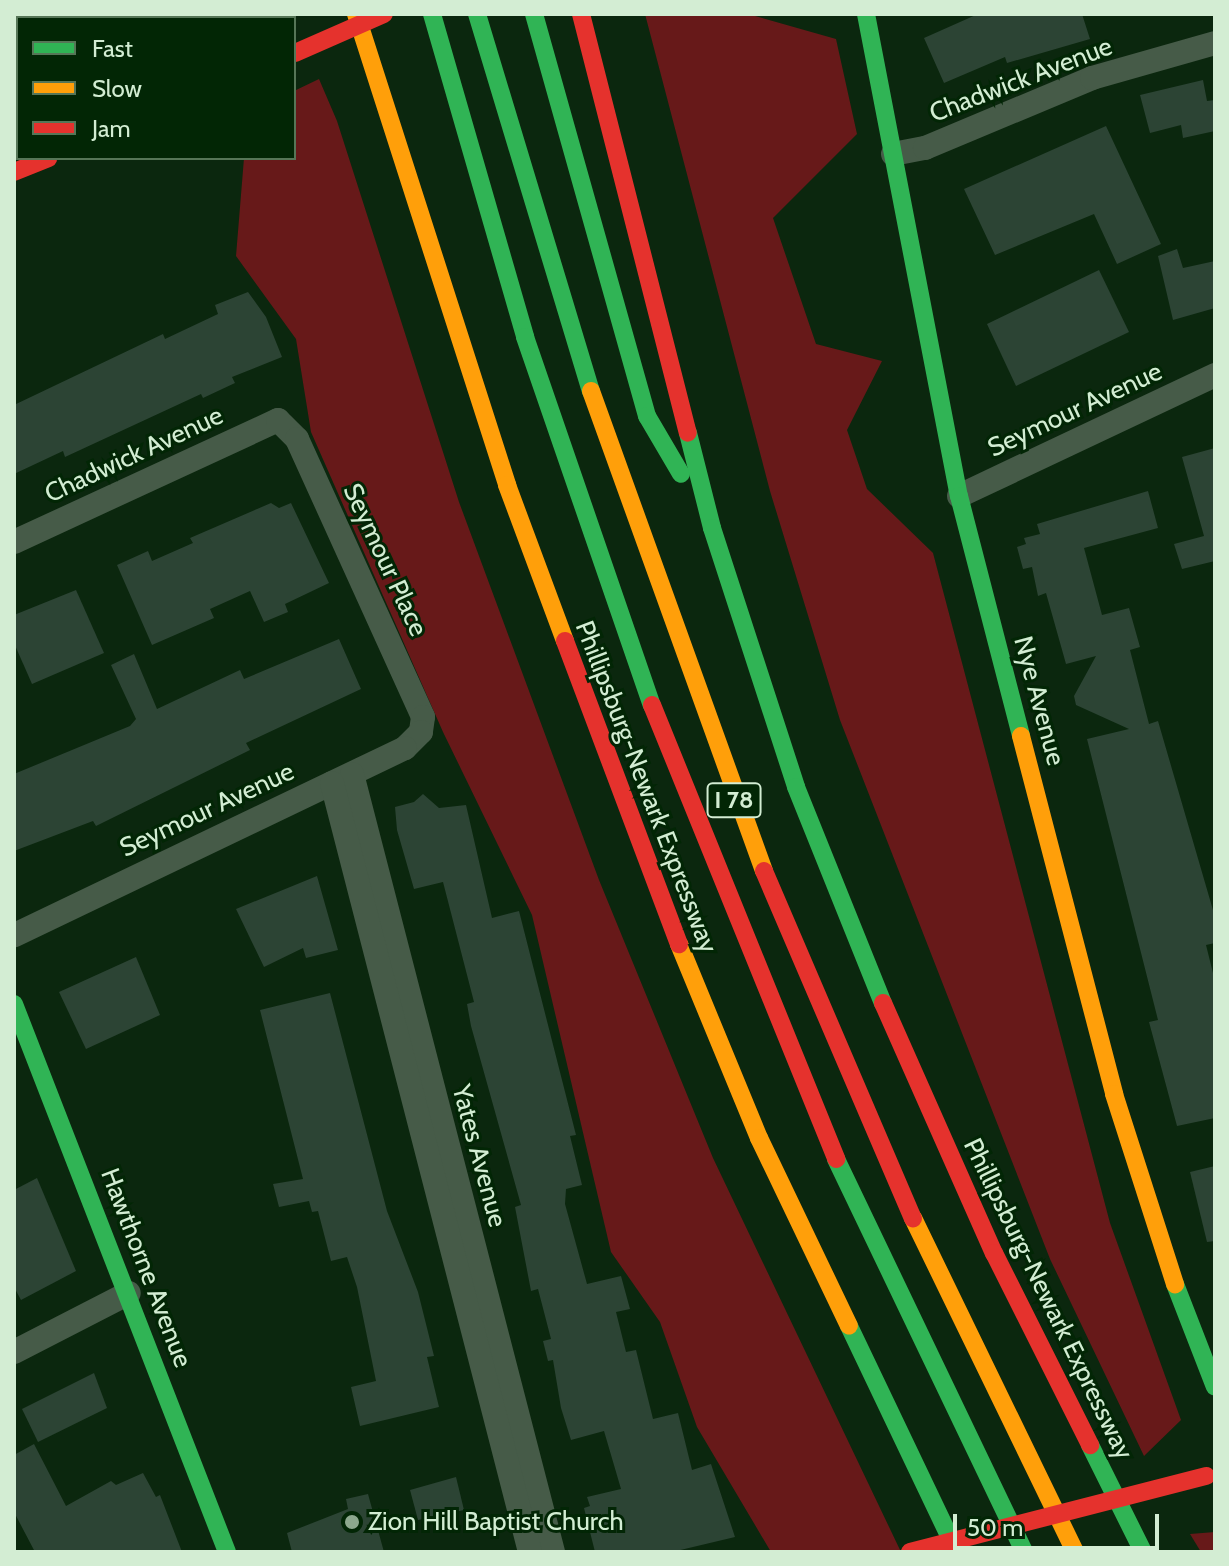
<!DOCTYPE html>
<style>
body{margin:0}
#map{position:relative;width:1229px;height:1566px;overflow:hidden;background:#0b270e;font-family:Cabin,sans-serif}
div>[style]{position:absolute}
.green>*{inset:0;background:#671919}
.building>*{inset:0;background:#2c4434}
.street>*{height:24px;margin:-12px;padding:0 12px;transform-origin:12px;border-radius:12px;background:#465b48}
.fast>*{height:18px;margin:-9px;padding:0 9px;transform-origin:9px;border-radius:9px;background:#30b455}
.slow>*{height:18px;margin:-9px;padding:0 9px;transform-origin:9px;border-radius:9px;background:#ff9f0a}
.jam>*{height:18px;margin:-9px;padding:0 9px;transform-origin:9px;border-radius:9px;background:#e5322d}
.jam-bridge>*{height:18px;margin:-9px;padding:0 9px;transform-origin:9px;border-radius:9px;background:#e5322d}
.dots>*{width:22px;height:22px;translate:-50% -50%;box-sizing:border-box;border:4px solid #022605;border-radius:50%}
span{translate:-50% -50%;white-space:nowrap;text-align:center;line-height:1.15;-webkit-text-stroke:6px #022605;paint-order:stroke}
.shield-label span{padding:2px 6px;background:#022605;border:2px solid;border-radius:6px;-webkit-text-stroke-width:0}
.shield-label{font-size:24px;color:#d3edd3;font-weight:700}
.street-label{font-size:26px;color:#d3edd3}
.poi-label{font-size:26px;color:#d3edd3}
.left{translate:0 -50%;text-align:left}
.frame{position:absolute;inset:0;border:16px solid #d3edd3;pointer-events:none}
.legend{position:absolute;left:16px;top:16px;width:280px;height:144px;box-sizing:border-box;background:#022605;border:2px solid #567657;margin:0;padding:10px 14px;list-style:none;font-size:24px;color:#d3edd3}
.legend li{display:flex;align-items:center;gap:16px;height:40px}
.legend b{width:40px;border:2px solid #567657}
.scale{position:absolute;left:953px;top:1514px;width:206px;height:36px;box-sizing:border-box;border:4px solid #d3edd3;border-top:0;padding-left:10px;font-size:24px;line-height:28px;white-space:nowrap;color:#d3edd3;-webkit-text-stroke:6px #022605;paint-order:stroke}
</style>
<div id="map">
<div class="green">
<i style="clip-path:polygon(14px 14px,252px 14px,18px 18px,14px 119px)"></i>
<i style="clip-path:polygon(645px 14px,748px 14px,836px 39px,857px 134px,773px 218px,816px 344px,882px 361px,847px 430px,867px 489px,933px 553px,1110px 1223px,1181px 1420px,1144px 1456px,1050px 1259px,840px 720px,770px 491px)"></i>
<i style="clip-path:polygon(319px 79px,337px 121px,459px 502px,599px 880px,713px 1158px,901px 1552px,771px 1552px,697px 1427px,660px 1322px,611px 1252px,532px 915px,443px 732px,311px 432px,296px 339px,236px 256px,244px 158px,294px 158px,294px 91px)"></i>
<i style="clip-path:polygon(1215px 1532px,1215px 1552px,1201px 1552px,1190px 1534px)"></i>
</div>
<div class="building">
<i style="clip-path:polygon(978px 14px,1082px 14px,1090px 39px,1007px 63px,1005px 57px,944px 83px,924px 38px)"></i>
<i style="clip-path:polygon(1203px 80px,1207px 101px,1215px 100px,1215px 131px,1183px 138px,1181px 125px,1150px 133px,1140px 95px)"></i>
<i style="clip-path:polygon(1106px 126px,1161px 244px,1117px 264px,1094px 214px,995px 255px,964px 189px)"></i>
<i style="clip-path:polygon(1177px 249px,1183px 268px,1215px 261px,1215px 308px,1173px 320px,1158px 256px)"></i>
<i style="clip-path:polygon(1099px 270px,1129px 332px,1016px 386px,987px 324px)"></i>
<i style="clip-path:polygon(248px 292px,266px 317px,282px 357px,232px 377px,235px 383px,203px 398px,201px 394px,65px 457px,63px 451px,14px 474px,14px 405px,163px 334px,165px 339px,218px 314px,215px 305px)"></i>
<i style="clip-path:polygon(1215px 448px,1215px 561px,1182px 569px,1174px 544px,1204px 536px,1182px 457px)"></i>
<i style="clip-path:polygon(1148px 491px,1158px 528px,1084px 548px,1102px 615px,1129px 608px,1140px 647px,1130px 650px,1149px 724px,1158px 721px,1215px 917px,1215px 943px,1206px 945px,1215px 981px,1215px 1118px,1177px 1126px,1149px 1022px,1158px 1020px,1087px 739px,1129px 729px,1076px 705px,1074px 696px,1096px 656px,1066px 664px,1046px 593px,1038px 596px,1032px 567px,1023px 569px,1017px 547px,1026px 544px,1024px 538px,1040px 534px,1037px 524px)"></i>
<i style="clip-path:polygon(271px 503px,279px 508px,291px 503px,329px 583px,285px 604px,288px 612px,264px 622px,250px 591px,210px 609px,214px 618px,152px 645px,117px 565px,148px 551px,152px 561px,193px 543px,190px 538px)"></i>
<i style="clip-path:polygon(76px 590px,104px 653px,32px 684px,14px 643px,14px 615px)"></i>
<i style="clip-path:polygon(339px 639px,361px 689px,246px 743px,250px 750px,96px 826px,93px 821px,14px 851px,14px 774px,130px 726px,136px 719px,111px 665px,134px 654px,157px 709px,240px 670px,244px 679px)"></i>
<i style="clip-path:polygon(423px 794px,439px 808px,466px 805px,492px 918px,519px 911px,576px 1135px,570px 1136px,582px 1185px,566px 1189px,565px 1204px,587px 1284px,621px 1276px,630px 1309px,616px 1312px,626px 1352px,636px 1350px,653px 1419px,678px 1413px,692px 1470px,711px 1464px,735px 1537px,672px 1552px,595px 1552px,584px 1508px,590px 1506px,587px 1497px,621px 1489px,604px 1431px,571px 1440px,561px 1408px,553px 1360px,548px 1361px,543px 1341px,551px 1339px,538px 1289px,531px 1291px,515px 1207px,521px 1205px,471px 1026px,467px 1004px,474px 1002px,443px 882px,414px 889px,397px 830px,395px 807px,414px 802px)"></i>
<i style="clip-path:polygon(317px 876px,338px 950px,306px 958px,303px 948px,264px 967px,236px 909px)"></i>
<i style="clip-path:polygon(136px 957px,160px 1015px,86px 1049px,59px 992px)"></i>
<i style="clip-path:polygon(330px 993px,387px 1211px,418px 1292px,434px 1356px,427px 1357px,439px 1407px,360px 1426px,351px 1387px,376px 1381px,357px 1287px,347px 1257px,331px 1261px,318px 1211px,312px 1212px,309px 1201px,279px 1207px,273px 1184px,303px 1179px,260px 1010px)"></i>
<i style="clip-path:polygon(1215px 1166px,1215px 1241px,1207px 1242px,1190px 1172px)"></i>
<i style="clip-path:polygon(37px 1178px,76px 1271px,21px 1300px,14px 1287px,14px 1190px)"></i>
<i style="clip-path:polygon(94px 1373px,107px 1408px,38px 1442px,22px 1409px)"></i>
<i style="clip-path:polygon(34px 1444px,66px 1506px,111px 1481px,116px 1485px,143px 1473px,156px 1497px,160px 1495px,182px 1552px,35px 1552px,14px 1512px,14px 1455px)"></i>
<i style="clip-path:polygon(456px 1477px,464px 1510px,418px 1520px,410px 1490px)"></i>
<i style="clip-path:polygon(368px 1494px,384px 1552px,292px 1552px,287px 1533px,348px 1509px,346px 1499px)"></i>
</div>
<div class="street">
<i style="left:893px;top:154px;width:33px;rotate:-11deg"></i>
<i style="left:925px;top:148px;width:181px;rotate:-22.7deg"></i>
<i style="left:1092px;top:78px;width:128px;rotate:-15.9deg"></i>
<i style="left:959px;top:496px;width:283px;rotate:-25.3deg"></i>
<i style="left:14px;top:542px;width:291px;rotate:-24.8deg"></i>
<i style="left:278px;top:420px;width:27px;rotate:45deg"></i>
<i style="left:297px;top:439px;width:305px;rotate:65.6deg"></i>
<i style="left:423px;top:717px;width:15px;rotate:98deg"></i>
<i style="left:421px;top:732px;width:23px;rotate:135deg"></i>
<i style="left:405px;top:748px;width:433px;rotate:154.4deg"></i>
<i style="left:352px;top:774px;width:804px;rotate:75.51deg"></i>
<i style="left:332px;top:783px;width:794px;rotate:75.56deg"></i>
<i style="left:14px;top:1352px;width:129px;rotate:-27.2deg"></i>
</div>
<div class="fast">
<i style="left:432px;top:14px;width:336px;rotate:73.9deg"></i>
<i style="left:525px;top:337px;width:389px;rotate:71deg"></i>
<i style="left:477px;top:14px;width:394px;rotate:73.2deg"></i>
<i style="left:534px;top:14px;width:418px;rotate:74.3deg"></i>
<i style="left:647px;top:416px;width:67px;rotate:59.6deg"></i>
<i style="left:866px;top:14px;width:491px;rotate:79.1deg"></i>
<i style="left:959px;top:496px;width:248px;rotate:75.5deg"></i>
<i style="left:688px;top:433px;width:98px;rotate:75.8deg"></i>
<i style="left:712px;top:528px;width:272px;rotate:72deg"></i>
<i style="left:796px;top:787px;width:233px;rotate:68.1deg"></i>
<i style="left:14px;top:1004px;width:588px;rotate:68.76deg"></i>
<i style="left:836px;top:1159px;width:436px;rotate:64.4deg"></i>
<i style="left:1175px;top:1284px;width:110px;rotate:68.8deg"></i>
<i style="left:849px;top:1326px;width:250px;rotate:64.5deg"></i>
<i style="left:1090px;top:1445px;width:119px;rotate:63.6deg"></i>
</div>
<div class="slow">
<i style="left:356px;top:14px;width:495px;rotate:72.2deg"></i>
<i style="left:507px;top:485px;width:166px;rotate:69.6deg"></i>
<i style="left:591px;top:391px;width:510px;rotate:70.18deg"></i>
<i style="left:1021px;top:736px;width:370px;rotate:75.4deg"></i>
<i style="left:1114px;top:1094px;width:200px;rotate:72.2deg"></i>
<i style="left:679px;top:944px;width:210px;rotate:67.6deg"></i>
<i style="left:759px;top:1138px;width:208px;rotate:64.4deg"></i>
<i style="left:913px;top:1218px;width:371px;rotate:64.1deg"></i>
</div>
<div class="jam">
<i style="left:581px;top:14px;width:432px;rotate:75.7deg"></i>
<i style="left:14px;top:172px;width:37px;rotate:-22deg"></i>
<i style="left:565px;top:641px;width:324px;rotate:69.4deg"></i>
<i style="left:652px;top:705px;width:490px;rotate:67.9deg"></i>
<i style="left:764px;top:871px;width:378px;rotate:66.8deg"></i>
<i style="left:883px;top:1003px;width:274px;rotate:66.1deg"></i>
<i style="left:994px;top:1253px;width:215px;rotate:63.4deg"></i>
</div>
<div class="jam-bridge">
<i style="left:295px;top:53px;width:97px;rotate:-23.7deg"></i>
<i style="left:910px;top:1552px;width:306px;rotate:-14.4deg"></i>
</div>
<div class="dots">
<i style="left:352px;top:1522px;background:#8da88e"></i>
</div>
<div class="shield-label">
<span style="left:734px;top:800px">I 78</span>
</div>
<div class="street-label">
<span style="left:1021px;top:80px;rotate:-21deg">Chadwick Avenue</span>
<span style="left:1075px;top:410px;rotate:-25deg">Seymour Avenue</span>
<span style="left:134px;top:455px;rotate:-25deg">Chadwick Avenue</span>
<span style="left:385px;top:560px;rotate:65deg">Seymour Place</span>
<span style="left:1039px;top:701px;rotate:75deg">Nye Avenue</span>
<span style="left:646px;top:787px;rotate:69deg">Phillipsburg-Newark Expressway</span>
<span style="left:207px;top:810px;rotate:-25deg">Seymour Avenue</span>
<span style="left:479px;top:1156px;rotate:75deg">Yates Avenue</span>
<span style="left:146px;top:1268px;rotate:69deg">Hawthorne Avenue</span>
<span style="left:1048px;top:1299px;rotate:64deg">Phillipsburg-Newark Expressway</span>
</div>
<div class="poi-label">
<span class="left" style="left:368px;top:1522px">Zion Hill Baptist Church</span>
</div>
<div class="frame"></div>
<ul class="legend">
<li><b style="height:10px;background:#30b455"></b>Fast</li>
<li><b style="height:10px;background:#ff9f0a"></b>Slow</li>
<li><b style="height:10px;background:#e5322d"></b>Jam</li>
</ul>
<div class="scale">50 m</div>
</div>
